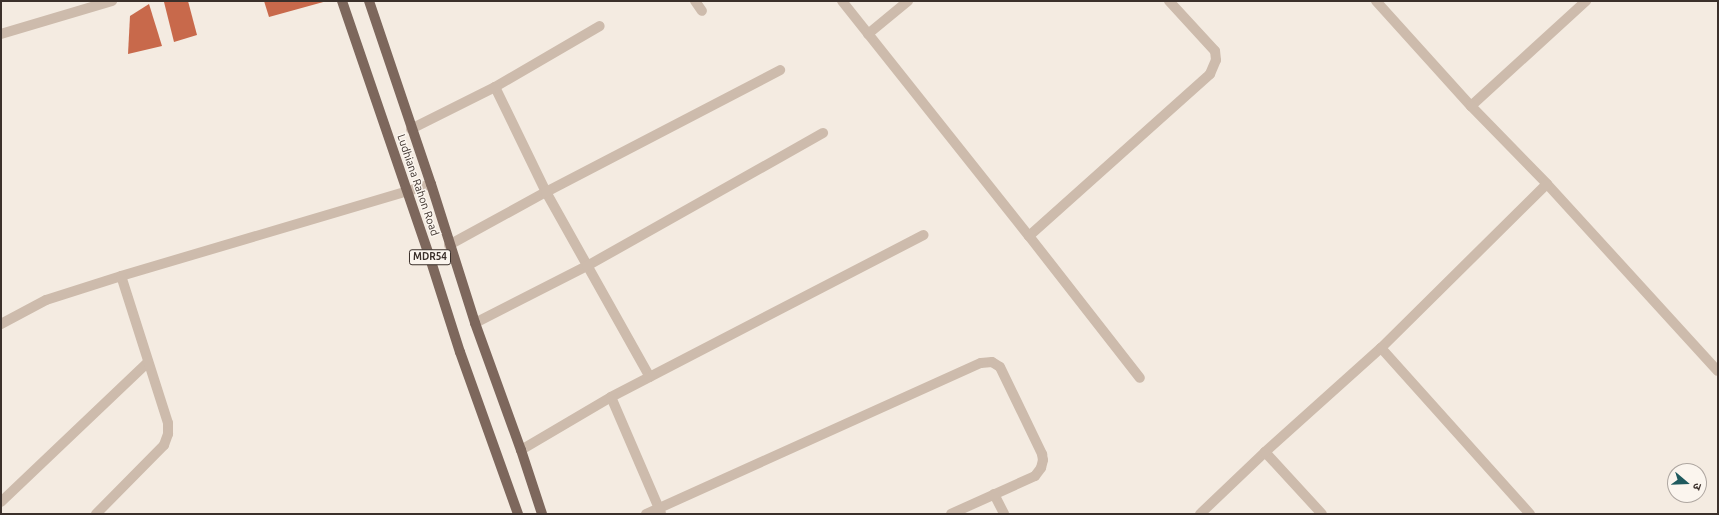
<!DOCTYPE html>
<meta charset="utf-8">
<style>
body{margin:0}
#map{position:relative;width:1719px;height:515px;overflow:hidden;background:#f4ebe1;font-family:Ubuntu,"Noto Sans Devanagari",sans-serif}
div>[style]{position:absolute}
.building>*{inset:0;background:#c8694b}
.service>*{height:10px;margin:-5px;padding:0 5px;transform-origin:5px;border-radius:5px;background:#cdbbac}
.minor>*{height:10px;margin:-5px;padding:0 5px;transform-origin:5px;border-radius:5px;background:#cdbbac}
.primary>*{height:10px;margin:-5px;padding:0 5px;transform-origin:5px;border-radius:5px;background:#7d675c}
span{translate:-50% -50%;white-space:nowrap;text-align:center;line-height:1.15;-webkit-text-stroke:3px #fbf5ee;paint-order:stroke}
.shield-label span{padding:1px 3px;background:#fbf5ee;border:1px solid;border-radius:3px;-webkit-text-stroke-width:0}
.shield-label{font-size:10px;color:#3b302b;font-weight:700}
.street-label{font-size:11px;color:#3b302b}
.frame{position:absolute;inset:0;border:2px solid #3b302b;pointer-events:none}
.north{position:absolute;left:1667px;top:463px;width:40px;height:40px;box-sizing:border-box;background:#fbf5ee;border:1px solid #aea6a0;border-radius:50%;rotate:109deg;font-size:11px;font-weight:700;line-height:16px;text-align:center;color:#3b302b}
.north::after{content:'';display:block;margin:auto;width:14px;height:18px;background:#1f5a5e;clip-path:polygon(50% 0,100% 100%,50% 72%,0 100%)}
</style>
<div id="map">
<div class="building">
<i style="clip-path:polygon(166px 1px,188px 1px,197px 35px,174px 42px,164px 2px)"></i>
<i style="clip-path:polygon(264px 1px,327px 1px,269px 17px)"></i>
<i style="clip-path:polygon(149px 4px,162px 46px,128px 54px,130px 16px)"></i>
</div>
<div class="service">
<i style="left:842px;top:1px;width:300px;rotate:51.5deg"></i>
<i style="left:1029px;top:236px;width:180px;rotate:52deg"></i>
<i style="left:868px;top:34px;width:52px;rotate:-39.5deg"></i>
<i style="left:1471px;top:106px;width:156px;rotate:-42.4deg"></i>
<i style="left:1029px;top:236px;width:243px;rotate:-41.8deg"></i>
<i style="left:1210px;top:74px;width:15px;rotate:-67deg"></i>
<i style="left:1216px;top:60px;width:9px;rotate:-96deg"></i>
<i style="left:1215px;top:51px;width:68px;rotate:-132.6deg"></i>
</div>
<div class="minor">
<i style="left:695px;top:1px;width:12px;rotate:55deg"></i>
<i style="left:1376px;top:1px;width:142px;rotate:47.9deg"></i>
<i style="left:1471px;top:106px;width:109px;rotate:45.7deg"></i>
<i style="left:1547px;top:184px;width:253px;rotate:47.6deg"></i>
<i style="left:1px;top:34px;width:116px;rotate:-16.6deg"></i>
<i style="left:495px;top:87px;width:117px;rotate:64.1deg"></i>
<i style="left:546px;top:192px;width:212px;rotate:60.7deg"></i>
<i style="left:411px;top:129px;width:94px;rotate:-26.6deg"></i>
<i style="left:495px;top:87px;width:121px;rotate:-30.2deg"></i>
<i style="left:449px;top:245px;width:111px;rotate:-28.7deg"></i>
<i style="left:546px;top:192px;width:264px;rotate:-27.5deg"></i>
<i style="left:475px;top:323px;width:126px;rotate:-27deg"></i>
<i style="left:587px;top:266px;width:271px;rotate:-29.4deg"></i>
<i style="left:1px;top:324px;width:51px;rotate:-28.1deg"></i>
<i style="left:46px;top:300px;width:79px;rotate:-17.7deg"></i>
<i style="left:121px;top:276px;width:323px;rotate:-16.5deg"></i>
<i style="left:611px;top:397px;width:126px;rotate:66.7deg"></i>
<i style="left:521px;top:450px;width:104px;rotate:-30.5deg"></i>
<i style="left:611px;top:397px;width:352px;rotate:-27.4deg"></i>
<i style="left:1265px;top:452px;width:84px;rotate:47.4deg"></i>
<i style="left:994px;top:494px;width:22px;rotate:63deg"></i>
<i style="left:1px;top:502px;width:203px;rotate:-43.6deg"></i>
<i style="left:96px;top:514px;width:97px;rotate:-45.4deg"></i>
<i style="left:164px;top:445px;width:12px;rotate:-70deg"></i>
<i style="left:168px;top:434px;width:11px;rotate:-90deg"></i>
<i style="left:168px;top:423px;width:154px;rotate:-107.7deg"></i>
<i style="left:646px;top:514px;width:367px;rotate:-24.3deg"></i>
<i style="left:981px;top:363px;width:11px;rotate:-5deg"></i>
<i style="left:992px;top:362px;width:9px;rotate:32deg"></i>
<i style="left:1000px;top:367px;width:97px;rotate:64.2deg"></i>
<i style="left:1042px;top:454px;width:6px;rotate:81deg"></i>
<i style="left:1043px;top:460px;width:8px;rotate:104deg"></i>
<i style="left:1041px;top:468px;width:10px;rotate:127deg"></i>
<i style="left:1035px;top:476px;width:92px;rotate:155.7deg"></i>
<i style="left:1200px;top:514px;width:90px;rotate:-43.6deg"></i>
<i style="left:1265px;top:452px;width:156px;rotate:-41.9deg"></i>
<i style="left:1530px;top:514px;width:223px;rotate:-131.9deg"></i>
<i style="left:1381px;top:348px;width:233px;rotate:-44.7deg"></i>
</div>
<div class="primary">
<i style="left:342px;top:1px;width:265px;rotate:71.1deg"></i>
<i style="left:428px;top:252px;width:105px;rotate:72.3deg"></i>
<i style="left:460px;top:352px;width:172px;rotate:70.3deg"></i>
<i style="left:369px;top:1px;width:193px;rotate:71.3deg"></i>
<i style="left:431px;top:184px;width:146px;rotate:72.4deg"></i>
<i style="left:475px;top:323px;width:135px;rotate:70.1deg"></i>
<i style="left:521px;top:450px;width:67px;rotate:71.8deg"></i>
</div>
<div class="shield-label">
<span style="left:430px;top:257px">MDR54</span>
</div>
<div class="street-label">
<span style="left:418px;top:185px;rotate:71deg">Ludhiana Rahon Road</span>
</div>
<div class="frame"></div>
<div class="north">उ</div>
</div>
